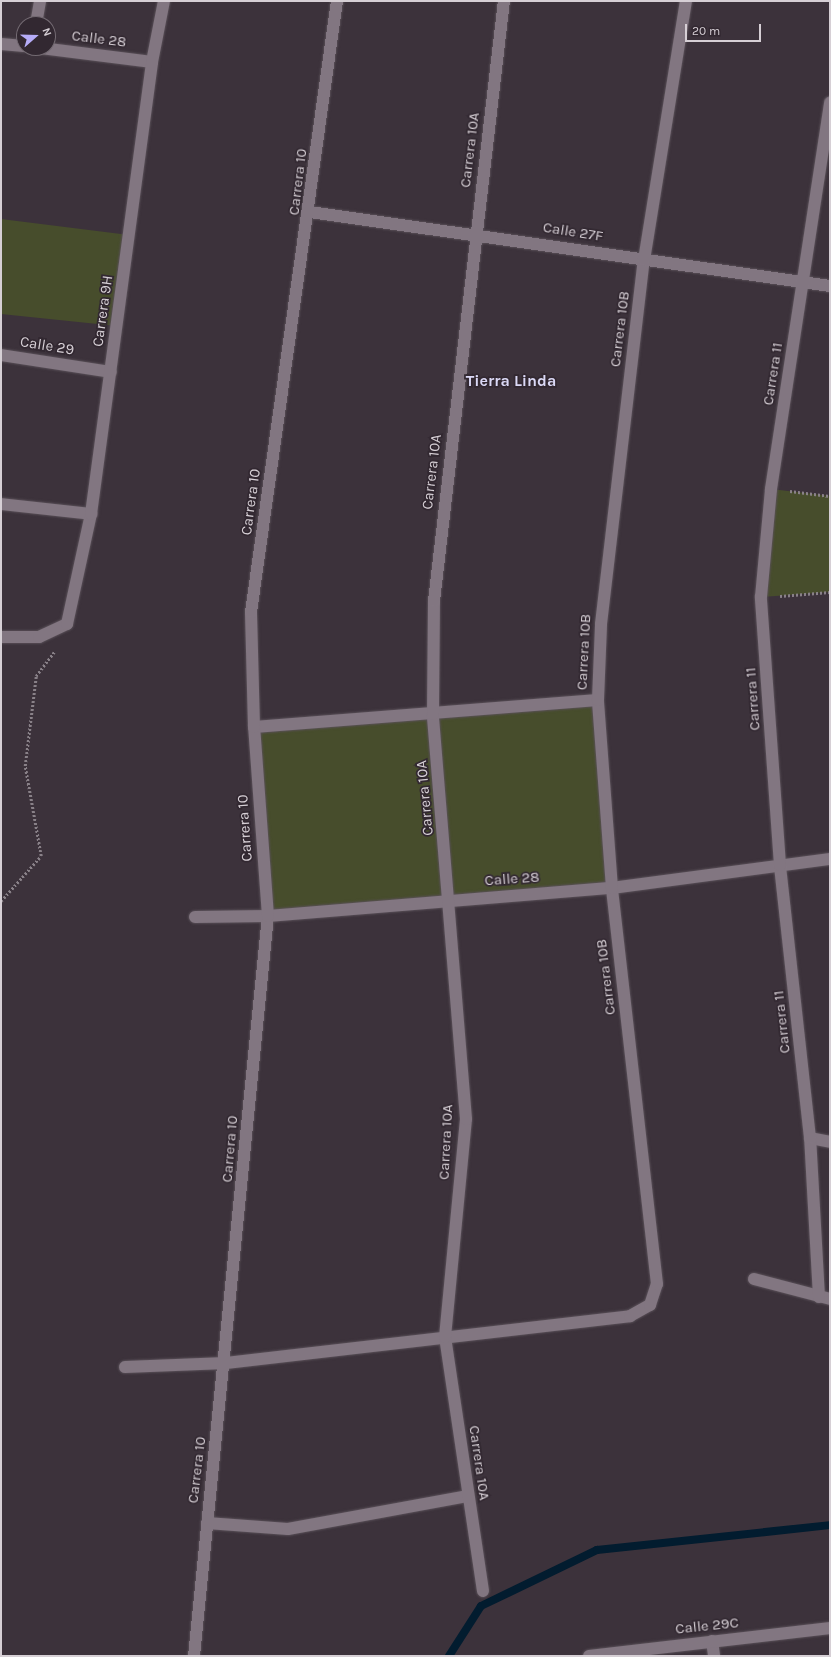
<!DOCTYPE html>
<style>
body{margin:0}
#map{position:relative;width:831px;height:1657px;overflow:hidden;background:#3c323b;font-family:Karla,sans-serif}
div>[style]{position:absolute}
.green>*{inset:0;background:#474d2c}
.stream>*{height:8px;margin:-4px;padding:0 4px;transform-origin:4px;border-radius:4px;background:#021c2f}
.path>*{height:2.5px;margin-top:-1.25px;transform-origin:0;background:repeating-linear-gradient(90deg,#898188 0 2px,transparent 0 4px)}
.roads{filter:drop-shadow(0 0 1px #595058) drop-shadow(0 0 1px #595058)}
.street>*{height:12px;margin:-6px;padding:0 6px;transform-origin:6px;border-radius:6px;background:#827681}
span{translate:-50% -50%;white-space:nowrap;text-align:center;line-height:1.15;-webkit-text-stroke:3.5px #322831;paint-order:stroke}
.street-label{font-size:15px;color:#d6cfd5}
.neighbourhood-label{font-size:16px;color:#dbd9f6;font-weight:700}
.frame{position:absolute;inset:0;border:2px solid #d6cfd5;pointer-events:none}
.north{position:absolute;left:16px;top:16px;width:40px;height:40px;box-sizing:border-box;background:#322831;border:1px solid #746b73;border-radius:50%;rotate:70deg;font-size:11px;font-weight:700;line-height:16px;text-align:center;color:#d6cfd5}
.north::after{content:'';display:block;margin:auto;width:14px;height:18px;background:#b6acf8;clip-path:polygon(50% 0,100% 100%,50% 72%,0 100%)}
.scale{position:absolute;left:685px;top:24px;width:76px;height:18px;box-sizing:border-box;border:2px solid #d6cfd5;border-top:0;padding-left:5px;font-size:12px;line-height:14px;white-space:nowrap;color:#d6cfd5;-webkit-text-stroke:3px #322831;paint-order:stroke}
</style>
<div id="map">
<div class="green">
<i style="clip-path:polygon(1px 219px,129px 235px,117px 326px,1px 314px)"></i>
<i style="clip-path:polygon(771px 489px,830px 496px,830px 592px,761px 597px)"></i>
<i style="clip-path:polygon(598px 700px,612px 888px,268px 916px,254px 727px)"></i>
</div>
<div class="stream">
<i style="left:449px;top:1656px;width:59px;rotate:-57.4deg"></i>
<i style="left:481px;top:1606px;width:129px;rotate:-25.8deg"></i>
<i style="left:597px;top:1550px;width:234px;rotate:-6.1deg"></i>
</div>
<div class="path">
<i style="left:790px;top:491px;width:40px;rotate:7.1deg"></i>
<i style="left:780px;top:596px;width:50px;rotate:-4.6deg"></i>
<i style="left:1px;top:901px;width:60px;rotate:-48.4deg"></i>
<i style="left:41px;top:856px;width:91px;rotate:-100.1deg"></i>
<i style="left:25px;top:766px;width:91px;rotate:-83deg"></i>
<i style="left:36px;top:676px;width:30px;rotate:-53deg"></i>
</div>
<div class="roads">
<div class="street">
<i style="left:36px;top:24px;width:23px;rotate:-80deg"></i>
<i style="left:1px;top:44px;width:23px;rotate:5deg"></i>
<i style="left:41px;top:48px;width:112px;rotate:7.2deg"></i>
<i style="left:310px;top:212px;width:525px;rotate:8.1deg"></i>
<i style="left:1px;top:355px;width:111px;rotate:8.8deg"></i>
<i style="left:1px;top:504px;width:91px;rotate:6.3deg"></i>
<i style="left:1px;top:637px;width:38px"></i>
<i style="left:39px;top:637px;width:31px;rotate:-25deg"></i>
<i style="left:67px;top:624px;width:113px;rotate:-77.7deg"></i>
<i style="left:91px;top:514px;width:456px;rotate:-82.3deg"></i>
<i style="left:152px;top:62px;width:62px;rotate:-78.9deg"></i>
<i style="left:254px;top:727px;width:345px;rotate:-4.5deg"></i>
<i style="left:195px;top:917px;width:73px;rotate:-0.8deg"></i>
<i style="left:268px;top:916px;width:345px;rotate:-4.7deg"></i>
<i style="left:612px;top:888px;width:220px;rotate:-7.6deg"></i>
<i style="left:810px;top:1138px;width:20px;rotate:11deg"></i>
<i style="left:754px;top:1279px;width:79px;rotate:14.7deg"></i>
<i style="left:819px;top:1297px;width:159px;rotate:-93.2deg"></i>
<i style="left:810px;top:1138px;width:275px;rotate:-96.3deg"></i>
<i style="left:780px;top:865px;width:269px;rotate:-94.1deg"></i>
<i style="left:761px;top:597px;width:108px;rotate:-84.7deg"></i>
<i style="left:771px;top:489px;width:391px;rotate:-81.3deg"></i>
<i style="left:125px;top:1367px;width:101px;rotate:-2.3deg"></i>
<i style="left:226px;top:1363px;width:407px;rotate:-6.6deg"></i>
<i style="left:630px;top:1316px;width:23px;rotate:-29deg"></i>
<i style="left:650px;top:1305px;width:22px;rotate:-72deg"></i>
<i style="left:657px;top:1284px;width:399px;rotate:-96.5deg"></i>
<i style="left:612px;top:888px;width:189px;rotate:-94.3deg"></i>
<i style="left:598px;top:700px;width:76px;rotate:-87.7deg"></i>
<i style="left:601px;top:624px;width:367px;rotate:-83.3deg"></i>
<i style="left:644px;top:260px;width:262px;rotate:-80.8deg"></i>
<i style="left:207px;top:1523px;width:81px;rotate:4.2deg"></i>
<i style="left:288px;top:1529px;width:182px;rotate:-10.4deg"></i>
<i style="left:483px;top:1591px;width:257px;rotate:-98.5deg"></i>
<i style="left:445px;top:1337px;width:219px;rotate:-84.5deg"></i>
<i style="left:466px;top:1119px;width:406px;rotate:-94.7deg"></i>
<i style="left:433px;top:714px;width:113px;rotate:-89.5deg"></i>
<i style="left:434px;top:601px;width:604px;rotate:-83.35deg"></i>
<i style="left:712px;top:1641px;width:15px;rotate:82deg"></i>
<i style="left:194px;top:1656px;width:744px;rotate:-84.29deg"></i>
<i style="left:268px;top:916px;width:190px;rotate:-94.2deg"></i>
<i style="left:254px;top:727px;width:115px;rotate:-91.5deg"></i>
<i style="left:251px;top:612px;width:617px;rotate:-81.99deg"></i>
<i style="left:589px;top:1656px;width:243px;rotate:-6.6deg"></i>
</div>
</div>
<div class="street-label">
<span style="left:99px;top:39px;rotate:7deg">Calle 28</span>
<span style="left:470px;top:150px;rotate:-83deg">Carrera 10A</span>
<span style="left:298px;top:182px;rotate:-83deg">Carrera 10</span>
<span style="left:573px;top:232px;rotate:9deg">Calle 27F</span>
<span style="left:103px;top:311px;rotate:-82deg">Carrera 9H</span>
<span style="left:620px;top:329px;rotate:-83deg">Carrera 10B</span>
<span style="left:47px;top:346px;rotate:9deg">Calle 29</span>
<span style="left:773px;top:374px;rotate:-81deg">Carrera 11</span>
<span style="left:432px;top:472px;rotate:-83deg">Carrera 10A</span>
<span style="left:251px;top:502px;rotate:-82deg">Carrera 10</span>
<span style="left:584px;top:652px;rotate:-87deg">Carrera 10B</span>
<span style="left:753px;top:699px;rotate:-94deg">Carrera 11</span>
<span style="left:425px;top:798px;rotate:-95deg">Carrera 10A</span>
<span style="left:245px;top:828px;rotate:-94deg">Carrera 10</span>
<span style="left:512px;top:879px;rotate:-4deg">Calle 28</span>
<span style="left:606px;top:977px;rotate:-97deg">Carrera 10B</span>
<span style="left:782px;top:1022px;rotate:-96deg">Carrera 11</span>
<span style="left:446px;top:1142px;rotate:-87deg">Carrera 10A</span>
<span style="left:230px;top:1149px;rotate:-85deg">Carrera 10</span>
<span style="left:479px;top:1463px;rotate:82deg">Carrera 10A</span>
<span style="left:197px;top:1470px;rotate:-83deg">Carrera 10</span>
<span style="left:707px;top:1626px;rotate:-6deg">Calle 29C</span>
</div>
<div class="neighbourhood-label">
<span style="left:511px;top:381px">Tierra Linda</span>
</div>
<div class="frame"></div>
<div class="north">N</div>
<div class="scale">20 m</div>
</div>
